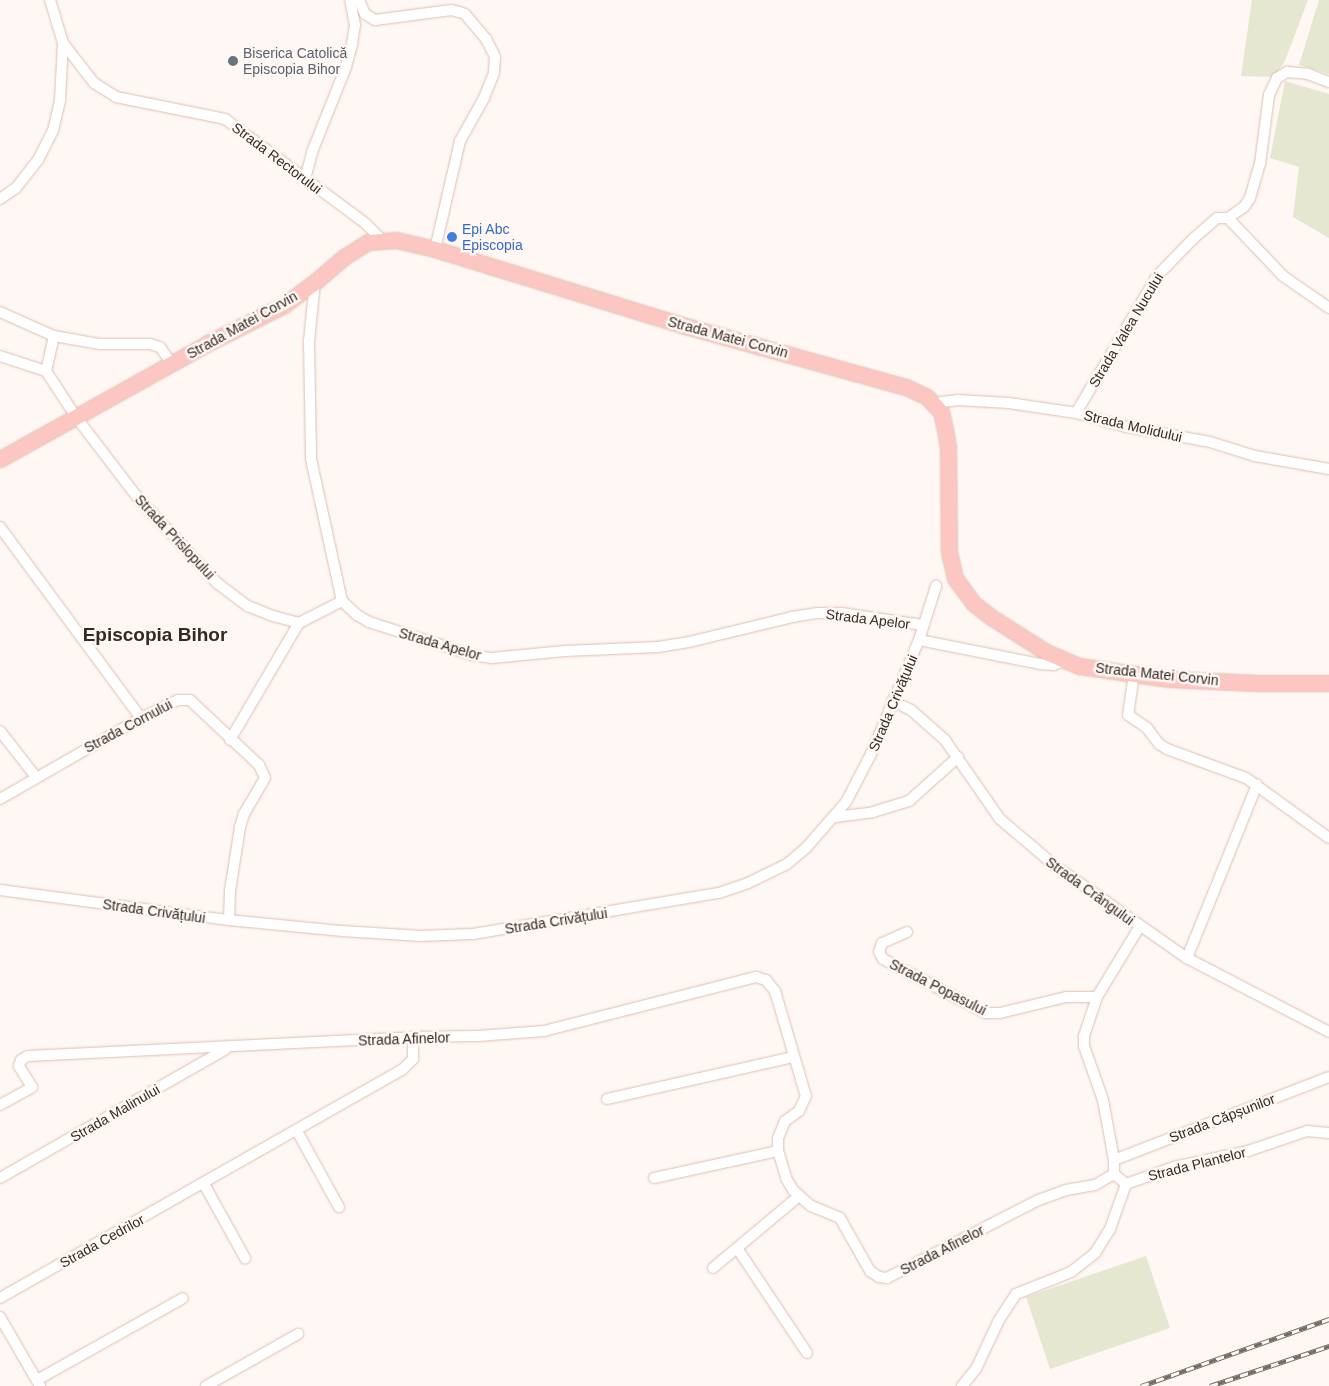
<!DOCTYPE html>
<meta charset="utf-8">
<style>
body{margin:0}
#map{position:relative;width:1329px;height:1386px;overflow:hidden;background:#fef7f4;font-family:Helvetica,sans-serif}
div>[style]{position:absolute}
.green>*{inset:0;background:#e5e7d1}
.roads{filter:drop-shadow(0 0 1px #debeb0) drop-shadow(0 0 1px #debeb0)}
.street>*{height:10px;margin:-5px;padding:0 5px;transform-origin:5px;border-radius:5px;background:#fff}
.primary>*{height:15px;margin:-7.5px;padding:0 7.5px;transform-origin:7.5px;border-radius:7.5px;background:#fcc7c2}
.rail>*{height:4.5px;margin-top:-2.25px;transform-origin:0;background:repeating-linear-gradient(90deg,#fef7f4 0 8px,#756b66 0 16px);box-sizing:border-box;border-block:1px solid #756b66}
.dots>*{width:14px;height:14px;translate:-50% -50%;box-sizing:border-box;border:2px solid #fef7f4;border-radius:50%}
span{translate:-50% -50%;white-space:nowrap;text-align:center;line-height:1.15;-webkit-text-stroke:5px #fef7f4;paint-order:stroke}
.worship-label{font-size:14px;color:#5b616d}
.left{translate:0 -50%;text-align:left}
.street-label{font-size:14px;color:#352924}
.shop-label{font-size:14px;color:#366cbe}
.district-label{font-size:19px;color:#352924;font-weight:700}
</style>
<div id="map">
<div class="green">
<i style="clip-path:polygon(1252px 0,1308px 0,1285px 61px,1274px 77px,1241px 76px)"></i>
<i style="clip-path:polygon(1319px 0,1329px 0,1329px 74px,1299px 65px)"></i>
<i style="clip-path:polygon(1285px 81px,1329px 94px,1329px 238px,1293px 217px,1299px 167px,1270px 158px)"></i>
<i style="clip-path:polygon(1146px 1256px,1170px 1328px,1050px 1369px,1026px 1297px)"></i>
</div>
<div class="roads">
<div class="street">
<i style="left:359px;top:0;width:15px;rotate:67deg"></i>
<i style="left:365px;top:14px;width:12px;rotate:31deg"></i>
<i style="left:375px;top:20px;width:77px;rotate:-7.5deg"></i>
<i style="left:451px;top:10px;width:8px;rotate:14deg"></i>
<i style="left:459px;top:12px;width:6px;rotate:18deg"></i>
<i style="left:465px;top:14px;width:33px;rotate:50deg"></i>
<i style="left:486px;top:39px;width:20px;rotate:63deg"></i>
<i style="left:495px;top:57px;width:16px;rotate:94deg"></i>
<i style="left:494px;top:73px;width:27px;rotate:112deg"></i>
<i style="left:484px;top:98px;width:49px;rotate:119.2deg"></i>
<i style="left:460px;top:141px;width:111px;rotate:103deg"></i>
<i style="left:63px;top:43px;width:51px;rotate:52.2deg"></i>
<i style="left:94px;top:83px;width:26px;rotate:32deg"></i>
<i style="left:116px;top:97px;width:111px;rotate:11.4deg"></i>
<i style="left:225px;top:119px;width:174px;rotate:36.6deg"></i>
<i style="left:365px;top:223px;width:24px;rotate:45deg"></i>
<i style="left:305px;top:179px;width:28px;rotate:-75deg"></i>
<i style="left:312px;top:152px;width:92px;rotate:-68.2deg"></i>
<i style="left:346px;top:67px;width:24px;rotate:-75deg"></i>
<i style="left:352px;top:44px;width:19px;rotate:-81deg"></i>
<i style="left:355px;top:25px;width:25px;rotate:-101deg"></i>
<i style="left:0;top:199px;width:19px;rotate:-35deg"></i>
<i style="left:16px;top:188px;width:36px;rotate:-52deg"></i>
<i style="left:38px;top:160px;width:33px;rotate:-63deg"></i>
<i style="left:53px;top:131px;width:32px;rotate:-77deg"></i>
<i style="left:60px;top:100px;width:57px;rotate:-87deg"></i>
<i style="left:63px;top:43px;width:45px;rotate:-106.8deg"></i>
<i style="left:1228px;top:218px;width:80px;rotate:46.5deg"></i>
<i style="left:1283px;top:276px;width:56px;rotate:34.8deg"></i>
<i style="left:315px;top:282px;width:59px;rotate:95.8deg"></i>
<i style="left:309px;top:341px;width:118px;rotate:89deg"></i>
<i style="left:311px;top:459px;width:145px;rotate:77.7deg"></i>
<i style="left:342px;top:601px;width:21px;rotate:43deg"></i>
<i style="left:357px;top:615px;width:14px;rotate:30deg"></i>
<i style="left:369px;top:622px;width:108px;rotate:17.8deg"></i>
<i style="left:472px;top:655px;width:20px;rotate:9deg"></i>
<i style="left:492px;top:658px;width:73px;rotate:-5.5deg"></i>
<i style="left:565px;top:651px;width:93px;rotate:-2.5deg"></i>
<i style="left:658px;top:647px;width:31px;rotate:-9deg"></i>
<i style="left:689px;top:642px;width:106px;rotate:-13.6deg"></i>
<i style="left:792px;top:617px;width:26px;rotate:-9deg"></i>
<i style="left:818px;top:613px;width:24px"></i>
<i style="left:842px;top:613px;width:82px;rotate:8.4deg"></i>
<i style="left:0;top:312px;width:59px;rotate:24deg"></i>
<i style="left:54px;top:336px;width:47px;rotate:9.9deg"></i>
<i style="left:100px;top:344px;width:50px"></i>
<i style="left:150px;top:344px;width:10px;rotate:17deg"></i>
<i style="left:160px;top:347px;width:21px;rotate:55deg"></i>
<i style="left:0;top:356px;width:48px;rotate:18.1deg"></i>
<i style="left:46px;top:371px;width:55px;rotate:56.9deg"></i>
<i style="left:76px;top:417px;width:102px;rotate:52.6deg"></i>
<i style="left:138px;top:498px;width:116px;rotate:47.1deg"></i>
<i style="left:217px;top:583px;width:39px;rotate:37deg"></i>
<i style="left:248px;top:606px;width:27px;rotate:22deg"></i>
<i style="left:273px;top:616px;width:27px;rotate:15deg"></i>
<i style="left:299px;top:623px;width:48px;rotate:-27.1deg"></i>
<i style="left:46px;top:371px;width:36px;rotate:-77deg"></i>
<i style="left:934px;top:403px;width:23px;rotate:-7deg"></i>
<i style="left:957px;top:400px;width:52px;rotate:3.3deg"></i>
<i style="left:1009px;top:403px;width:68px;rotate:8.5deg"></i>
<i style="left:1076px;top:413px;width:53px;rotate:15.4deg"></i>
<i style="left:1127px;top:427px;width:84px;rotate:10.2deg"></i>
<i style="left:1210px;top:442px;width:47px;rotate:17.3deg"></i>
<i style="left:1255px;top:456px;width:75px;rotate:10deg"></i>
<i style="left:1076px;top:413px;width:159px;rotate:-59.4deg"></i>
<i style="left:1157px;top:276px;width:53px;rotate:-45.8deg"></i>
<i style="left:1194px;top:238px;width:30px;rotate:-41deg"></i>
<i style="left:1217px;top:218px;width:11px"></i>
<i style="left:1228px;top:218px;width:19px;rotate:-35deg"></i>
<i style="left:1244px;top:207px;width:11px;rotate:-56deg"></i>
<i style="left:1250px;top:198px;width:35px;rotate:-74deg"></i>
<i style="left:1260px;top:164px;width:70px;rotate:-82.6deg"></i>
<i style="left:1269px;top:95px;width:19px;rotate:-65deg"></i>
<i style="left:1277px;top:78px;width:12px;rotate:-31deg"></i>
<i style="left:1287px;top:72px;width:21px;rotate:5deg"></i>
<i style="left:1308px;top:74px;width:22px;rotate:21deg"></i>
<i style="left:0;top:527px;width:237px;rotate:53.6deg"></i>
<i style="left:919px;top:640px;width:123px;rotate:11.2deg"></i>
<i style="left:1040px;top:664px;width:13px;rotate:4deg"></i>
<i style="left:1053px;top:665px;width:13px;rotate:-18deg"></i>
<i style="left:1134px;top:674px;width:41px;rotate:98.3deg"></i>
<i style="left:1128px;top:715px;width:23px;rotate:34deg"></i>
<i style="left:1147px;top:728px;width:20px;rotate:53deg"></i>
<i style="left:1159px;top:744px;width:9px;rotate:32deg"></i>
<i style="left:1167px;top:749px;width:84px;rotate:20.2deg"></i>
<i style="left:1246px;top:778px;width:102px;rotate:35.9deg"></i>
<i style="left:892px;top:701px;width:21px;rotate:25deg"></i>
<i style="left:911px;top:710px;width:45px;rotate:41.4deg"></i>
<i style="left:945px;top:740px;width:96px;rotate:55.2deg"></i>
<i style="left:1000px;top:819px;width:71px;rotate:40.4deg"></i>
<i style="left:1054px;top:865px;width:162px;rotate:35deg"></i>
<i style="left:1187px;top:958px;width:160px;rotate:27.5deg"></i>
<i style="left:0;top:731px;width:58px;rotate:52deg"></i>
<i style="left:230px;top:740px;width:136px;rotate:-59.5deg"></i>
<i style="left:0;top:799px;width:163px;rotate:-29.9deg"></i>
<i style="left:141px;top:718px;width:41px;rotate:-25.9deg"></i>
<i style="left:178px;top:700px;width:12px"></i>
<i style="left:190px;top:700px;width:95px;rotate:43.3deg"></i>
<i style="left:259px;top:765px;width:14px;rotate:65deg"></i>
<i style="left:265px;top:778px;width:42px;rotate:120.3deg"></i>
<i style="left:244px;top:814px;width:14px;rotate:107deg"></i>
<i style="left:240px;top:827px;width:65px;rotate:98.9deg"></i>
<i style="left:230px;top:891px;width:29px;rotate:92deg"></i>
<i style="left:835px;top:817px;width:38px;rotate:-7deg"></i>
<i style="left:873px;top:812px;width:38px;rotate:-17deg"></i>
<i style="left:909px;top:801px;width:66px;rotate:-41.9deg"></i>
<i style="left:0;top:890px;width:231px;rotate:7.5deg"></i>
<i style="left:229px;top:920px;width:114px;rotate:5.6deg"></i>
<i style="left:342px;top:931px;width:79px;rotate:3.6deg"></i>
<i style="left:421px;top:936px;width:52px;rotate:-2.2deg"></i>
<i style="left:473px;top:934px;width:249px;rotate:-9.5deg"></i>
<i style="left:719px;top:893px;width:31px;rotate:-19deg"></i>
<i style="left:748px;top:883px;width:43px;rotate:-26deg"></i>
<i style="left:787px;top:864px;width:25px;rotate:-40deg"></i>
<i style="left:806px;top:848px;width:61px;rotate:-49deg"></i>
<i style="left:846px;top:802px;width:54px;rotate:-62.5deg"></i>
<i style="left:871px;top:754px;width:124px;rotate:-67.2deg"></i>
<i style="left:919px;top:640px;width:57px;rotate:-72.5deg"></i>
<i style="left:907px;top:932px;width:27px;rotate:156deg"></i>
<i style="left:882px;top:943px;width:9px;rotate:108deg"></i>
<i style="left:879px;top:952px;width:8px;rotate:60deg"></i>
<i style="left:883px;top:959px;width:115px;rotate:27.9deg"></i>
<i style="left:985px;top:1013px;width:15px"></i>
<i style="left:1000px;top:1013px;width:68px;rotate:-13.6deg"></i>
<i style="left:1066px;top:997px;width:31px"></i>
<i style="left:1187px;top:958px;width:187px;rotate:-68deg"></i>
<i style="left:607px;top:1099px;width:191px;rotate:-12.7deg"></i>
<i style="left:0;top:1105px;width:37px;rotate:-29deg"></i>
<i style="left:32px;top:1087px;width:25px;rotate:-122deg"></i>
<i style="left:19px;top:1066px;width:6px;rotate:-72deg"></i>
<i style="left:21px;top:1060px;width:8px;rotate:-30deg"></i>
<i style="left:28px;top:1056px;width:385px;rotate:-2.8deg"></i>
<i style="left:413px;top:1037px;width:65px;rotate:-0.9deg"></i>
<i style="left:478px;top:1036px;width:66px;rotate:-4.3deg"></i>
<i style="left:544px;top:1031px;width:219px;rotate:-14.3deg"></i>
<i style="left:756px;top:977px;width:10px;rotate:17deg"></i>
<i style="left:766px;top:980px;width:14px;rotate:51deg"></i>
<i style="left:775px;top:991px;width:109px;rotate:73.6deg"></i>
<i style="left:806px;top:1096px;width:17px;rotate:115deg"></i>
<i style="left:799px;top:1111px;width:17px;rotate:144deg"></i>
<i style="left:785px;top:1121px;width:18px;rotate:112deg"></i>
<i style="left:778px;top:1138px;width:13px;rotate:90deg"></i>
<i style="left:778px;top:1151px;width:28px;rotate:73deg"></i>
<i style="left:786px;top:1178px;width:14px;rotate:60deg"></i>
<i style="left:793px;top:1190px;width:24px;rotate:42deg"></i>
<i style="left:811px;top:1206px;width:31px;rotate:22deg"></i>
<i style="left:840px;top:1218px;width:61px;rotate:60.5deg"></i>
<i style="left:870px;top:1271px;width:11px;rotate:34deg"></i>
<i style="left:879px;top:1277px;width:8px;rotate:7deg"></i>
<i style="left:887px;top:1278px;width:168px;rotate:-27.3deg"></i>
<i style="left:1036px;top:1201px;width:32px;rotate:-20deg"></i>
<i style="left:1066px;top:1190px;width:29px;rotate:-10deg"></i>
<i style="left:1095px;top:1185px;width:22px;rotate:-30deg"></i>
<i style="left:297px;top:1131px;width:87px;rotate:61.1deg"></i>
<i style="left:1114px;top:1160px;width:230px;rotate:-21.1deg"></i>
<i style="left:0;top:1178px;width:260px;rotate:-29.7deg"></i>
<i style="left:654px;top:1178px;width:127px;rotate:-12.3deg"></i>
<i style="left:204px;top:1184px;width:85px;rotate:61deg"></i>
<i style="left:1126px;top:1184px;width:16px;rotate:-140deg"></i>
<i style="left:1114px;top:1174px;width:14px;rotate:-90deg"></i>
<i style="left:1114px;top:1160px;width:61px;rotate:-100.4deg"></i>
<i style="left:1103px;top:1100px;width:57px;rotate:-109.4deg"></i>
<i style="left:1084px;top:1046px;width:10px;rotate:-90deg"></i>
<i style="left:1084px;top:1036px;width:41px;rotate:-71.6deg"></i>
<i style="left:1097px;top:997px;width:83px;rotate:-58.8deg"></i>
<i style="left:737px;top:1248px;width:126px;rotate:56.3deg"></i>
<i style="left:713px;top:1268px;width:112px;rotate:-39.9deg"></i>
<i style="left:0;top:1298px;width:462px;rotate:-29.6deg"></i>
<i style="left:402px;top:1070px;width:16px;rotate:-45deg"></i>
<i style="left:413px;top:1059px;width:22px;rotate:-90deg"></i>
<i style="left:0;top:1317px;width:80px;rotate:59.9deg"></i>
<i style="left:37px;top:1380px;width:167px;rotate:-29.3deg"></i>
<i style="left:206px;top:1386px;width:106px;rotate:-29.5deg"></i>
<i style="left:962px;top:1386px;width:22px;rotate:-51deg"></i>
<i style="left:976px;top:1369px;width:54px;rotate:-64.9deg"></i>
<i style="left:999px;top:1320px;width:31px;rotate:-57deg"></i>
<i style="left:1016px;top:1294px;width:59px;rotate:-21.8deg"></i>
<i style="left:1071px;top:1272px;width:31px;rotate:-38deg"></i>
<i style="left:1095px;top:1253px;width:28px;rotate:-58deg"></i>
<i style="left:1110px;top:1229px;width:48px;rotate:-70.4deg"></i>
<i style="left:1126px;top:1184px;width:51px;rotate:-19.5deg"></i>
<i style="left:1174px;top:1167px;width:76px;rotate:-12.2deg"></i>
<i style="left:1248px;top:1151px;width:62px;rotate:-18.7deg"></i>
<i style="left:1307px;top:1131px;width:22px;rotate:5deg"></i>
</div>
<div class="primary">
<i style="left:0;top:459px;width:238px;rotate:-29.1deg"></i>
<i style="left:208px;top:343px;width:85px;rotate:-26.6deg"></i>
<i style="left:284px;top:305px;width:39px;rotate:-37deg"></i>
<i style="left:315px;top:282px;width:38px;rotate:-41deg"></i>
<i style="left:344px;top:257px;width:28px;rotate:-32deg"></i>
<i style="left:368px;top:242px;width:28px;rotate:-4deg"></i>
<i style="left:396px;top:240px;width:40px;rotate:13deg"></i>
<i style="left:435px;top:249px;width:258px;rotate:17.1deg"></i>
<i style="left:682px;top:325px;width:232px;rotate:15.5deg"></i>
<i style="left:906px;top:387px;width:23px;rotate:25deg"></i>
<i style="left:927px;top:397px;width:21px;rotate:47deg"></i>
<i style="left:941px;top:412px;width:17px;rotate:77deg"></i>
<i style="left:945px;top:429px;width:18px;rotate:81deg"></i>
<i style="left:948px;top:447px;width:105px;rotate:89.5deg"></i>
<i style="left:949px;top:552px;width:27px;rotate:77deg"></i>
<i style="left:955px;top:578px;width:32px;rotate:54deg"></i>
<i style="left:974px;top:604px;width:21px;rotate:37deg"></i>
<i style="left:991px;top:617px;width:65px;rotate:32.5deg"></i>
<i style="left:1046px;top:652px;width:36px;rotate:23deg"></i>
<i style="left:1079px;top:666px;width:91px;rotate:8.2deg"></i>
<i style="left:1169px;top:679px;width:88px;rotate:2.6deg"></i>
<i style="left:1257px;top:683px;width:72px"></i>
</div>
</div>
<div class="rail">
<i style="left:1141px;top:1386px;width:200px;rotate:-19.6deg"></i>
<i style="left:1210px;top:1386px;width:126px;rotate:-18.6deg"></i>
</div>
<div class="dots">
<i style="left:233px;top:61px;background:#6b7280"></i>
<i style="left:452px;top:237px;background:#3f7fe0"></i>
</div>
<div class="worship-label">
<span class="left" style="left:243px;top:61px">Biserica Catolică<br>Episcopia Bihor</span>
</div>
<div class="street-label">
<span style="left:277px;top:158px;rotate:37deg">Strada Rectorului</span>
<span style="left:242px;top:325px;rotate:-29deg">Strada Matei Corvin</span>
<span style="left:1126px;top:330px;rotate:-59deg">Strada Valea Nucului</span>
<span style="left:728px;top:337px;rotate:15deg">Strada Matei Corvin</span>
<span style="left:1133px;top:426px;rotate:13deg">Strada Molidului</span>
<span style="left:175px;top:537px;rotate:47deg">Strada Prislopului</span>
<span style="left:868px;top:619px;rotate:7deg">Strada Apelor</span>
<span style="left:440px;top:644px;rotate:16deg">Strada Apelor</span>
<span style="left:1157px;top:674px;rotate:6deg">Strada Matei Corvin</span>
<span style="left:893px;top:703px;rotate:-67deg">Strada Crivățului</span>
<span style="left:128px;top:726px;rotate:-28deg">Strada Cornului</span>
<span style="left:1090px;top:891px;rotate:36deg">Strada Crângului</span>
<span style="left:154px;top:911px;rotate:8deg">Strada Crivățului</span>
<span style="left:556px;top:921px;rotate:-9deg">Strada Crivățului</span>
<span style="left:938px;top:987px;rotate:27deg">Strada Popasului</span>
<span style="left:404px;top:1039px;rotate:-2deg">Strada Afinelor</span>
<span style="left:115px;top:1113px;rotate:-30deg">Strada Malinului</span>
<span style="left:1222px;top:1118px;rotate:-21deg">Strada Căpșunilor</span>
<span style="left:1197px;top:1164px;rotate:-14deg">Strada Plantelor</span>
<span style="left:102px;top:1241px;rotate:-29deg">Strada Cedrilor</span>
<span style="left:942px;top:1250px;rotate:-27deg">Strada Afinelor</span>
</div>
<div class="shop-label">
<span class="left" style="left:462px;top:237px">Epi Abc<br>Episcopia</span>
</div>
<div class="district-label">
<span style="left:155px;top:635px">Episcopia Bihor</span>
</div>
</div>
